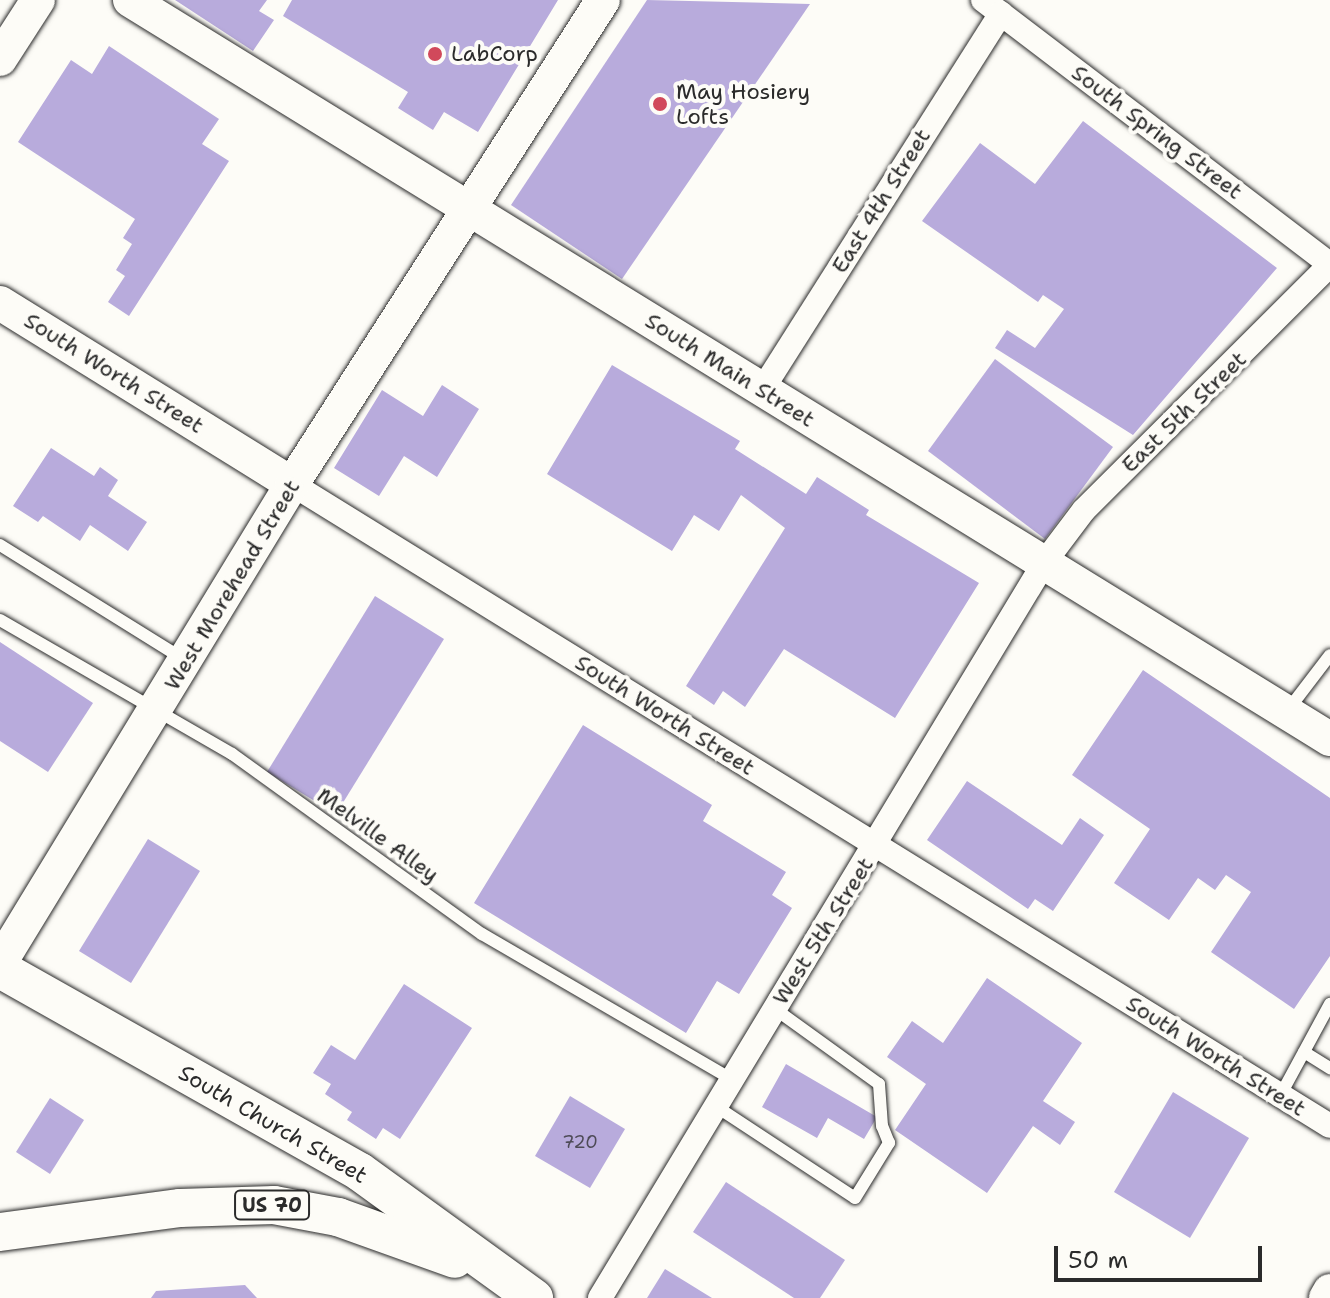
<!DOCTYPE html>
<style>
body{margin:0}
#map{position:relative;width:1330px;height:1298px;overflow:hidden;background:#fdfcf7;font-family:"Shantell Sans",sans-serif}
div>[style]{position:absolute}
.building>*{inset:0;background:#b8abdc}
.roads{filter:drop-shadow(0 0 2px #2b2b2b) drop-shadow(0 0 2px #2b2b2b)}
.lane>*{height:12px;margin:-6px;padding:0 6px;transform-origin:6px;border-radius:6px;background:#fdfcf7}
.street>*{height:24px;margin:-12px;padding:0 12px;transform-origin:12px;border-radius:12px;background:#fdfcf7}
.secondary>*{height:34px;margin:-17px;padding:0 17px;transform-origin:17px;border-radius:17px;background:#fdfcf7}
.primary>*{height:38px;margin:-19px;padding:0 19px;transform-origin:19px;border-radius:19px;background:#fdfcf7}
.dots>*{width:22px;height:22px;translate:-50% -50%;box-sizing:border-box;border:4px solid #fdfcf7;border-radius:50%}
span{translate:-50% -50%;white-space:nowrap;text-align:center;line-height:1.15;-webkit-text-stroke:8px #fdfcf7;paint-order:stroke}
.number-label{font-size:18px;color:#4e4b57}
.number-label span{-webkit-text-stroke-width:0}
.shield-label span{padding:2px 6px;background:#fdfcf7;border:2px solid;border-radius:6px;-webkit-text-stroke-width:0}
.shield-label{font-size:20px;color:#2b2b2b;font-weight:700}
.poi-label{font-size:22px;color:#2b2b2b}
.left{translate:0 -50%;text-align:left}
.street-label{font-size:22px;color:#2b2b2b}
.scale{position:absolute;left:1054px;top:1246px;width:208px;height:36px;box-sizing:border-box;border:4px solid #2b2b2b;border-top:0;padding-left:10px;font-size:24px;line-height:28px;white-space:nowrap;color:#2b2b2b;-webkit-text-stroke:6px #fdfcf7;paint-order:stroke}
</style>
<div id="map">
<div class="building">
<i style="clip-path:polygon(175px 0,267px 0,259px 11px,274px 20px,253px 51px)"></i>
<i style="clip-path:polygon(292px 0,558px 0,478px 132px,444px 112px,433px 130px,398px 108px,408px 92px,283px 16px)"></i>
<i style="clip-path:polygon(647px 0,810px 4px,622px 279px,511px 205px)"></i>
<i style="clip-path:polygon(109px 46px,219px 119px,202px 144px,229px 161px,129px 316px,108px 302px,125px 276px,116px 270px,132px 244px,123px 238px,135px 219px,18px 142px,71px 60px,92px 74px)"></i>
<i style="clip-path:polygon(1083px 121px,1277px 268px,1133px 435px,995px 348px,1007px 330px,1035px 348px,1064px 309px,1043px 295px,1038px 302px,922px 221px,980px 143px,1035px 184px)"></i>
<i style="clip-path:polygon(995px 359px,1113px 447px,1045px 539px,928px 451px)"></i>
<i style="clip-path:polygon(612px 365px,740px 441px,735px 449px,806px 494px,817px 477px,869px 510px,866px 515px,979px 583px,895px 718px,784px 649px,745px 707px,723px 691px,714px 705px,686px 686px,785px 528px,741px 495px,719px 531px,694px 515px,672px 551px,547px 474px)"></i>
<i style="clip-path:polygon(442px 385px,479px 409px,437px 477px,404px 456px,379px 496px,334px 468px,382px 390px,423px 416px)"></i>
<i style="clip-path:polygon(51px 448px,94px 476px,100px 467px,118px 480px,108px 496px,147px 522px,128px 551px,90px 525px,80px 541px,43px 516px,38px 522px,13px 506px)"></i>
<i style="clip-path:polygon(375px 596px,444px 639px,336px 814px,267px 772px)"></i>
<i style="clip-path:polygon(0 642px,93px 703px,48px 772px,0 741px)"></i>
<i style="clip-path:polygon(1143px 670px,1330px 798px,1330px 956px,1294px 1009px,1211px 952px,1251px 892px,1226px 875px,1215px 890px,1198px 878px,1169px 920px,1114px 883px,1150px 829px,1072px 775px)"></i>
<i style="clip-path:polygon(583px 725px,712px 805px,703px 821px,786px 872px,772px 895px,792px 908px,739px 994px,717px 981px,686px 1033px,474px 903px)"></i>
<i style="clip-path:polygon(967px 781px,1062px 845px,1080px 818px,1104px 835px,1053px 911px,1035px 899px,1028px 909px,927px 840px)"></i>
<i style="clip-path:polygon(148px 839px,200px 871px,131px 983px,79px 951px)"></i>
<i style="clip-path:polygon(987px 978px,1082px 1043px,1043px 1101px,1075px 1122px,1060px 1145px,1033px 1126px,987px 1193px,895px 1130px,926px 1084px,887px 1057px,912px 1021px,943px 1043px)"></i>
<i style="clip-path:polygon(404px 984px,472px 1028px,400px 1139px,383px 1128px,376px 1139px,347px 1120px,352px 1112px,325px 1094px,331px 1084px,313px 1073px,331px 1045px,355px 1060px)"></i>
<i style="clip-path:polygon(786px 1064px,877px 1117px,864px 1139px,828px 1118px,817px 1138px,762px 1107px)"></i>
<i style="clip-path:polygon(1173px 1092px,1249px 1138px,1190px 1238px,1114px 1192px)"></i>
<i style="clip-path:polygon(570px 1096px,625px 1129px,590px 1188px,535px 1156px)"></i>
<i style="clip-path:polygon(50px 1098px,84px 1120px,50px 1174px,16px 1152px)"></i>
<i style="clip-path:polygon(726px 1182px,845px 1260px,820px 1298px,794px 1298px,693px 1232px)"></i>
<i style="clip-path:polygon(665px 1269px,712px 1298px,647px 1298px)"></i>
<i style="clip-path:polygon(245px 1285px,257px 1298px,151px 1298px,156px 1291px)"></i>
</div>
<div class="roads">
<div class="lane">
<i style="left:0;top:545px;width:216px;rotate:31.9deg"></i>
<i style="left:0;top:620px;width:268px;rotate:30deg"></i>
<i style="left:232px;top:754px;width:308px;rotate:35.8deg"></i>
<i style="left:482px;top:934px;width:290px;rotate:30.2deg"></i>
<i style="left:1288px;top:710px;width:69px;rotate:-52.6deg"></i>
<i style="left:1304px;top:1052px;width:31px;rotate:32deg"></i>
<i style="left:1280px;top:1096px;width:105px;rotate:-61.5deg"></i>
<i style="left:717px;top:1107px;width:165px;rotate:33.4deg"></i>
<i style="left:855px;top:1198px;width:65px;rotate:-58.3deg"></i>
<i style="left:889px;top:1143px;width:18px;rotate:-112deg"></i>
<i style="left:882px;top:1126px;width:42px;rotate:-94.1deg"></i>
<i style="left:879px;top:1084px;width:128px;rotate:-144.2deg"></i>
</div>
<div class="street">
<i style="left:983px;top:0;width:436px;rotate:37.3deg"></i>
<i style="left:762px;top:390px;width:446px;rotate:-57.6deg"></i>
<i style="left:292px;top:484px;width:1220px;rotate:31.74deg"></i>
<i style="left:600px;top:1298px;width:859px;rotate:-58.86deg"></i>
<i style="left:1044px;top:563px;width:66px;rotate:-53deg"></i>
<i style="left:1084px;top:510px;width:347px;rotate:-44.9deg"></i>
</div>
<div class="secondary">
<i style="left:130px;top:0;width:1409px;rotate:31.63deg"></i>
<i style="left:0;top:59px;width:70px;rotate:-57.2deg"></i>
<i style="left:0;top:303px;width:344px;rotate:31.8deg"></i>
<i style="left:0;top:963px;width:561px;rotate:-58.63deg"></i>
<i style="left:292px;top:484px;width:575px;rotate:-57.28deg"></i>
<i style="left:1326px;top:1298px;width:8px;rotate:-60deg"></i>
</div>
<div class="primary">
<i style="left:0;top:969px;width:413px;rotate:29.4deg"></i>
<i style="left:360px;top:1172px;width:215px;rotate:35.9deg"></i>
<i style="left:0;top:1232px;width:182px;rotate:-7.6deg"></i>
<i style="left:180px;top:1208px;width:94px;rotate:-1.8deg"></i>
<i style="left:274px;top:1205px;width:65px;rotate:10.6deg"></i>
<i style="left:338px;top:1217px;width:124px;rotate:19.7deg"></i>
</div>
</div>
<div class="dots">
<i style="left:435px;top:54px;background:#d1495b"></i>
<i style="left:660px;top:104px;background:#d1495b"></i>
</div>
<div class="number-label">
<span style="left:580px;top:1142px">720</span>
</div>
<div class="shield-label">
<span style="left:272px;top:1205px">US 70</span>
</div>
<div class="poi-label">
<span class="left" style="left:451px;top:54px">LabCorp</span>
<span class="left" style="left:676px;top:104px">May Hosiery<br>Lofts</span>
</div>
<div class="street-label">
<span style="left:1157px;top:132px;rotate:37deg">South Spring Street</span>
<span style="left:881px;top:201px;rotate:-58deg">East 4th Street</span>
<span style="left:730px;top:370px;rotate:32deg">South Main Street</span>
<span style="left:114px;top:373px;rotate:32deg">South Worth Street</span>
<span style="left:1184px;top:412px;rotate:-44deg">East 5th Street</span>
<span style="left:232px;top:585px;rotate:-59deg">West Morehead Street</span>
<span style="left:665px;top:715px;rotate:32deg">South Worth Street</span>
<span style="left:378px;top:835px;rotate:36deg">Melville Alley</span>
<span style="left:823px;top:931px;rotate:-58deg">West 5th Street</span>
<span style="left:1216px;top:1056px;rotate:32deg">South Worth Street</span>
<span style="left:273px;top:1124px;rotate:30deg">South Church Street</span>
</div>
<div class="scale">50 m</div>
</div>
